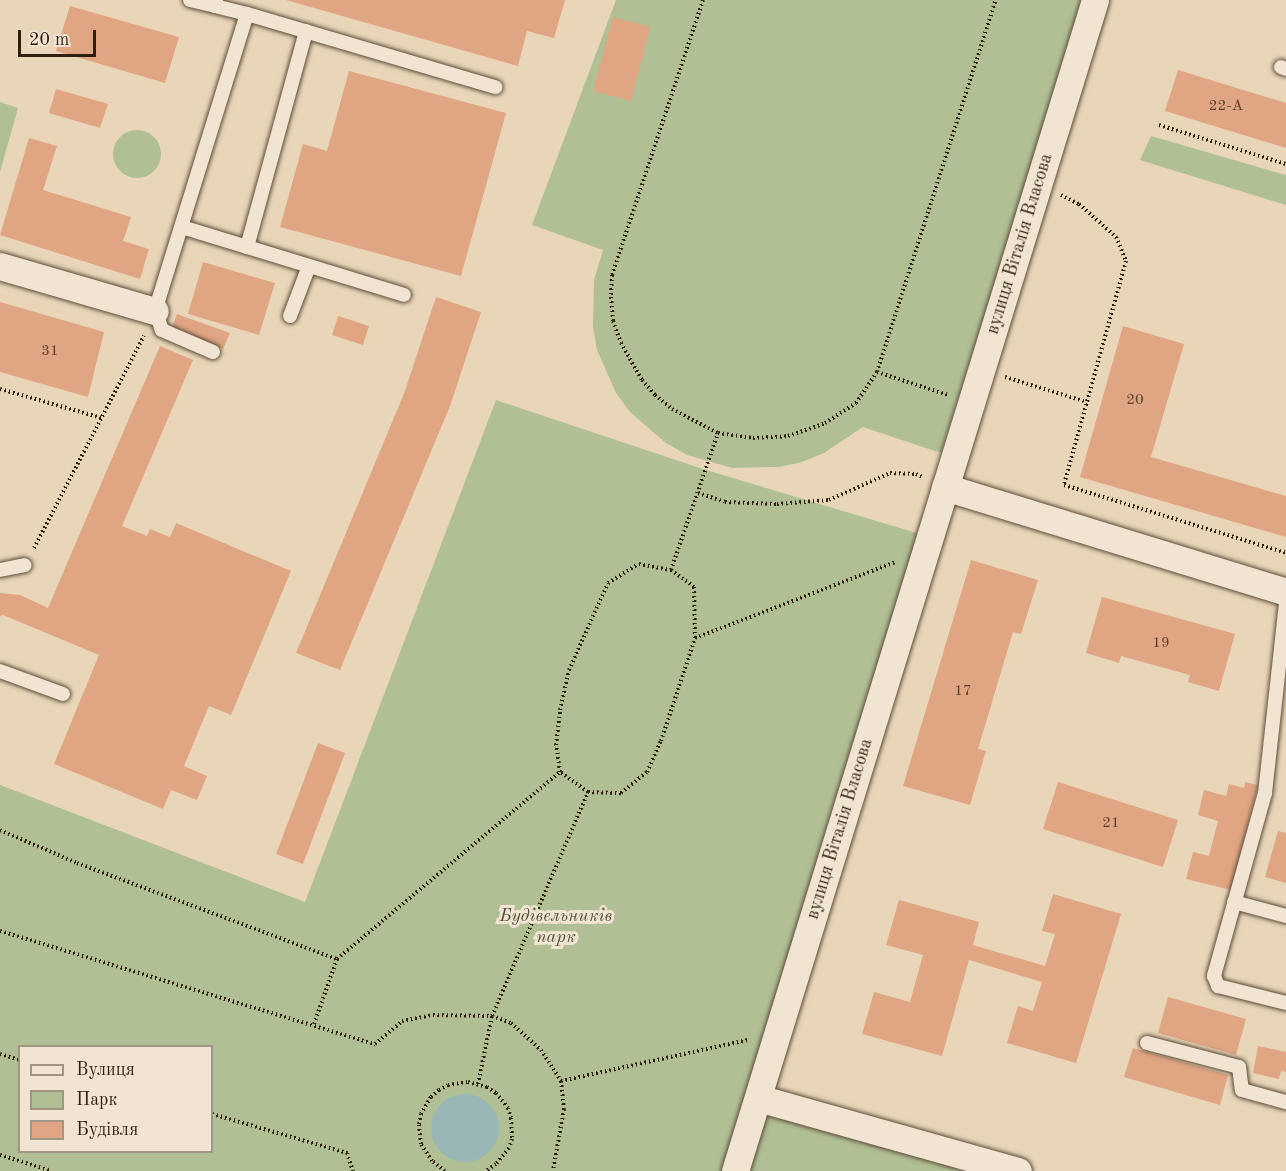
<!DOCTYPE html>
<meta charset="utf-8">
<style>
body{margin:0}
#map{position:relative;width:1286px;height:1171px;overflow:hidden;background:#e9d6b9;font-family:"Old Standard TT",serif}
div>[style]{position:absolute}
.green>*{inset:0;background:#b1bf94}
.round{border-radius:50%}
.water>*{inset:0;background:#9ab7b7}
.building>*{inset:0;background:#e0a583}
.path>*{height:4px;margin-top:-2px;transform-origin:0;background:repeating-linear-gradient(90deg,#2e1f0e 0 1.5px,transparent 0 4.5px)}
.roads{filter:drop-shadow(0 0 2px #5d4d39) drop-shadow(0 0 2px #5d4d39)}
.lane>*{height:14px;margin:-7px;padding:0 7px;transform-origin:7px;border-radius:7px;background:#f1e4d2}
.street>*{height:27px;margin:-13.5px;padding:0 13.5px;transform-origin:13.5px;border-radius:13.5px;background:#f1e4d2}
span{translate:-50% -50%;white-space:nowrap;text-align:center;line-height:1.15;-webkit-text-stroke:6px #f1e4d2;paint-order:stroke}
.number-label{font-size:15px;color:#5a402b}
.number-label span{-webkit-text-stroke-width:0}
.street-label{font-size:18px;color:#2e1f0e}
.park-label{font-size:18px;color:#554f36;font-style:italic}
.legend{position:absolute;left:18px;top:1045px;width:195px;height:108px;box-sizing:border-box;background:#f1e4d2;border:2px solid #a39584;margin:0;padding:8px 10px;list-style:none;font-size:18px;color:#2e1f0e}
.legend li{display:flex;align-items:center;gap:12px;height:30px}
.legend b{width:30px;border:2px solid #a39584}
.scale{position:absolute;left:18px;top:30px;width:78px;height:27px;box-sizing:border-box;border:3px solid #2e1f0e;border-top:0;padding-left:8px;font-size:18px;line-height:21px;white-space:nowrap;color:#2e1f0e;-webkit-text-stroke:4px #f1e4d2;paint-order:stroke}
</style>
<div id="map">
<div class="green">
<i style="clip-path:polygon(616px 0,1084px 0,941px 453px,863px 427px,824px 453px,802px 462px,779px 467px,732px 468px,687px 455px,666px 443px,630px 412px,616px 393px,597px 350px,593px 327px,594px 280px,603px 250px,532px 225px)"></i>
<i style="clip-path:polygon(0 102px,18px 108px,0 172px)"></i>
<i class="round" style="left:113px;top:130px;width:48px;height:48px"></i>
<i style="clip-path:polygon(1151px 136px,1286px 175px,1286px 205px,1140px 160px)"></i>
<i style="clip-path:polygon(evenodd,496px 400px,706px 470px,930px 537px,758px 1097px,962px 1155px,957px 1171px,0 1171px,0 785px,305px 902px,496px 400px,20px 1046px,212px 1046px,212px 1152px,20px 1152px,20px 1046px)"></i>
</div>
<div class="water">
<i class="round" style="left:431px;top:1094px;width:68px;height:68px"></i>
</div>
<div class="building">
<i style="clip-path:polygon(286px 0,565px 0,554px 38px,527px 31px,518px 66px)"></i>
<i style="clip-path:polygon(70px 6px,179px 37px,165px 83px,56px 51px)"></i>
<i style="clip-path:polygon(613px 17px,650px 27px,631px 101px,593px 91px)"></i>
<i style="clip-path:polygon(1178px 70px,1286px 103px,1286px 148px,1165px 111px)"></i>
<i style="clip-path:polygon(349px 71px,506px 113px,461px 276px,280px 227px,303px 144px,327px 151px)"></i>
<i style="clip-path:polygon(56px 89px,108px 104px,100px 128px,49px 113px)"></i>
<i style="clip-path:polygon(29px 138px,57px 146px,43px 190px,131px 217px,123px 241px,149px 249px,140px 279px,0 235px)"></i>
<i style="clip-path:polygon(203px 262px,275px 283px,259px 335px,188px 314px)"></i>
<i style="clip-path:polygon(436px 297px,481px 312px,450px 406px,340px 670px,296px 653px,405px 391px)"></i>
<i style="clip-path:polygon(0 302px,104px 332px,88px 397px,0 372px)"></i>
<i style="clip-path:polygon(177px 314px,230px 333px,223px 349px,171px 330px)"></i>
<i style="clip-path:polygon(338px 316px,369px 326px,363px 345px,332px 335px)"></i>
<i style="clip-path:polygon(1123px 326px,1184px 344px,1151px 457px,1286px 496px,1286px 537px,1080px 477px)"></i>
<i style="clip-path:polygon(160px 346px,193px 360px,122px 526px,147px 536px,150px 529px,170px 537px,176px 523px,291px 571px,231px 715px,209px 706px,184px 766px,207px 776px,197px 800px,171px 790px,163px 809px,54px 764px,99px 655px,3px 615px,0 616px,0 593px,20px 595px,48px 608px)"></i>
<i style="clip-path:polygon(971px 560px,1038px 580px,1021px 634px,1013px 632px,978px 749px,986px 751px,970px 805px,903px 786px)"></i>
<i style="clip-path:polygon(1102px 597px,1235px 634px,1219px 691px,1188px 682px,1190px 675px,1121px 656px,1119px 663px,1086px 653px)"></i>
<i style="clip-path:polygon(318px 743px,345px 753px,303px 864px,276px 854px)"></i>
<i style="clip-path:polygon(1058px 782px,1178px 820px,1163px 867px,1043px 829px)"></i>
<i style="clip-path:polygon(1245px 782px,1258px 785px,1231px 890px,1186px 879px,1193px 852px,1209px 856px,1218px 821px,1198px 815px,1204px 790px,1226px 796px,1229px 784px,1244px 788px)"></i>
<i style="clip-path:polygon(1278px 831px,1286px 833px,1286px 883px,1265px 877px)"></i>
<i style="clip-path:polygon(1053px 894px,1121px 914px,1076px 1063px,1007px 1043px,1018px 1006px,1033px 1011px,1042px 982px,969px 960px,942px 1056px,862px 1034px,874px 992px,910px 1002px,923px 955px,886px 945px,899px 900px,979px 922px,973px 945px,1045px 966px,1055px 934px,1042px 931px)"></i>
<i style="clip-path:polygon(1168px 997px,1246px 1019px,1236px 1055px,1158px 1033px)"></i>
<i style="clip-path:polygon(1258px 1046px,1286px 1052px,1286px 1072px,1281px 1071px,1279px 1079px,1253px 1073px)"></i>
<i style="clip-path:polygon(1133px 1048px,1228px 1075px,1220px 1105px,1124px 1077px)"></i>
</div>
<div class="path">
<i style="left:703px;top:0;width:290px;rotate:108.3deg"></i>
<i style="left:612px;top:275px;width:22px;rotate:93deg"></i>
<i style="left:611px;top:297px;width:24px;rotate:85deg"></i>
<i style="left:613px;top:321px;width:23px;rotate:70deg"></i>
<i style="left:621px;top:343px;width:43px;rotate:60.4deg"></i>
<i style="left:642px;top:380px;width:20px;rotate:49deg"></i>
<i style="left:655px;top:395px;width:22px;rotate:39deg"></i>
<i style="left:672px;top:409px;width:52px;rotate:27.6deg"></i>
<i style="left:718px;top:433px;width:35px;rotate:8deg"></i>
<i style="left:753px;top:438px;width:35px;rotate:-3deg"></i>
<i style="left:788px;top:436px;width:39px;rotate:-19deg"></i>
<i style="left:825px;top:423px;width:37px;rotate:-33deg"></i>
<i style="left:856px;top:403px;width:37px;rotate:-56deg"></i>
<i style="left:877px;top:372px;width:391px;rotate:-72.3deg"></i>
<i style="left:1159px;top:125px;width:133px;rotate:17.1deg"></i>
<i style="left:1061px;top:195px;width:20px;rotate:27deg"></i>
<i style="left:1079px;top:204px;width:50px;rotate:41.7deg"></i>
<i style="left:1116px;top:237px;width:26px;rotate:67deg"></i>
<i style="left:1126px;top:261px;width:232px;rotate:105.5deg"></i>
<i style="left:1064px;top:485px;width:232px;rotate:17deg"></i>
<i style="left:877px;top:372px;width:75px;rotate:17.9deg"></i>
<i style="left:1005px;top:377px;width:86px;rotate:17deg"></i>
<i style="left:0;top:389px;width:106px;rotate:15.9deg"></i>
<i style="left:698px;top:493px;width:28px;rotate:18deg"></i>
<i style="left:725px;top:502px;width:52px;rotate:2.2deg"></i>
<i style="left:777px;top:504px;width:52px;rotate:-4.4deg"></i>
<i style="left:829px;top:500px;width:67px;rotate:-23.9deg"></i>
<i style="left:890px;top:473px;width:26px;rotate:2deg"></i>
<i style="left:916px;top:474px;width:8px;rotate:23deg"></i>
<i style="left:34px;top:548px;width:239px;rotate:-62.6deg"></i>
<i style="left:671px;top:570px;width:145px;rotate:-71.1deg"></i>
<i style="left:588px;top:792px;width:34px;rotate:-144deg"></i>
<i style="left:560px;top:772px;width:27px;rotate:-98deg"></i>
<i style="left:556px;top:745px;width:35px;rotate:-83deg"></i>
<i style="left:560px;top:710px;width:41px;rotate:-77.3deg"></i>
<i style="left:569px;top:670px;width:95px;rotate:-65.9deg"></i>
<i style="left:608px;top:583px;width:36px;rotate:-32deg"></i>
<i style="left:639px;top:564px;width:33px;rotate:11deg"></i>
<i style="left:671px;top:570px;width:29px;rotate:36deg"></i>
<i style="left:694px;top:587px;width:51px;rotate:88.9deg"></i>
<i style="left:695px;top:638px;width:214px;rotate:-20.8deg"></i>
<i style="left:0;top:830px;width:84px;rotate:23.2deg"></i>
<i style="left:77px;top:863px;width:277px;rotate:20.3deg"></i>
<i style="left:337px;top:959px;width:69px;rotate:109.5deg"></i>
<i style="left:0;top:931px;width:392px;rotate:16.8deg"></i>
<i style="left:375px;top:1044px;width:35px;rotate:-40deg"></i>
<i style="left:402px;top:1021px;width:32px;rotate:-11deg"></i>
<i style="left:433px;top:1015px;width:59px;rotate:1deg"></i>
<i style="left:492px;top:1016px;width:20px;rotate:20deg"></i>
<i style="left:511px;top:1023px;width:40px;rotate:42deg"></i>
<i style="left:541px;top:1050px;width:37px;rotate:57deg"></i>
<i style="left:561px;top:1081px;width:28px;rotate:84deg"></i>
<i style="left:564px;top:1109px;width:63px;rotate:100.1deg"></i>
<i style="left:337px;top:959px;width:291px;rotate:-40deg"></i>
<i style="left:0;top:1054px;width:21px;rotate:17deg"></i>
<i style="left:561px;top:1081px;width:191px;rotate:-12.4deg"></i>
<i style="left:478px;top:1084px;width:69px;rotate:-78.4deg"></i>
<i style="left:492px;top:1016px;width:244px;rotate:-66.8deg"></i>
<i style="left:588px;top:792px;width:33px;rotate:2deg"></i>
<i style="left:621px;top:793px;width:33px;rotate:-39deg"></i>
<i style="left:647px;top:772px;width:34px;rotate:-66deg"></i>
<i style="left:661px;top:741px;width:108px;rotate:-71.7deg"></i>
<i style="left:212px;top:1114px;width:141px;rotate:16.1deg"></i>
<i style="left:347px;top:1153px;width:19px;rotate:72deg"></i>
<i style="left:0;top:1155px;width:54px;rotate:17.1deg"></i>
<i style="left:445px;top:1171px;width:16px;rotate:-142deg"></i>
<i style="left:432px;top:1161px;width:20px;rotate:-123deg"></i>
<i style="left:421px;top:1144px;width:20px;rotate:-96deg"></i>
<i style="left:419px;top:1124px;width:10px;rotate:-79deg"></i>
<i style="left:421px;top:1114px;width:20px;rotate:-60deg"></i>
<i style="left:431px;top:1097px;width:11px;rotate:-41deg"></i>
<i style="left:439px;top:1090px;width:10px;rotate:-29deg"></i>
<i style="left:448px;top:1085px;width:20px;rotate:-9deg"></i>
<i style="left:468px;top:1082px;width:20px;rotate:15deg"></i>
<i style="left:487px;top:1087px;width:11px;rotate:34deg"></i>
<i style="left:496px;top:1093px;width:19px;rotate:51deg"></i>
<i style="left:508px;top:1108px;width:10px;rotate:73deg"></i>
<i style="left:511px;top:1118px;width:21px;rotate:87deg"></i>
<i style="left:512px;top:1139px;width:9px;rotate:108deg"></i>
<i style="left:509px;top:1148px;width:21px;rotate:129deg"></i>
<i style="left:496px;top:1164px;width:12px;rotate:145deg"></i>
</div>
<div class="roads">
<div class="lane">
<i style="left:190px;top:0;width:26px;rotate:13deg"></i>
<i style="left:216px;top:0;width:6px;rotate:99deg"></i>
<i style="left:215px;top:6px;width:33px;rotate:14deg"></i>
<i style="left:1281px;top:67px;width:5px;rotate:22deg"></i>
<i style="left:182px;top:227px;width:232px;rotate:17deg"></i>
<i style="left:247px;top:247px;width:224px;rotate:-74.7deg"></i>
<i style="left:290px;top:316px;width:53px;rotate:-69.2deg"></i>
<i style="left:213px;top:352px;width:56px;rotate:-156.7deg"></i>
<i style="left:162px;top:330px;width:20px;rotate:-110deg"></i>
<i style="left:155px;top:311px;width:311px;rotate:-72.8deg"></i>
<i style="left:247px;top:14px;width:259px;rotate:16.4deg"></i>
<i style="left:0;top:570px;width:25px;rotate:-11deg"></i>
<i style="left:1286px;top:603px;width:191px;rotate:96.3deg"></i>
<i style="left:1265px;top:793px;width:190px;rotate:105.6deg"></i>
<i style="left:1214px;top:976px;width:11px;rotate:68deg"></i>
<i style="left:1218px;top:986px;width:70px;rotate:14deg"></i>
<i style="left:0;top:671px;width:67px;rotate:20.1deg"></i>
<i style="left:1234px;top:902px;width:54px;rotate:15.1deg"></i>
<i style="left:1147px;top:1043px;width:95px;rotate:14.6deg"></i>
<i style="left:1239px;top:1067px;width:23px;rotate:83deg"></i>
<i style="left:1242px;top:1090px;width:46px;rotate:15.3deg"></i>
</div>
<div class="street">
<i style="left:0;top:266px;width:161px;rotate:16.2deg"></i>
<i style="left:945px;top:487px;width:357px;rotate:17.1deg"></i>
<i style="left:758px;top:1098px;width:270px;rotate:15.7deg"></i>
<i style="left:735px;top:1171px;width:1225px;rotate:-72.91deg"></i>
</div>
</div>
<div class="number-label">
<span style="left:1226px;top:107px">22-А</span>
<span style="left:50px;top:352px">31</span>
<span style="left:1135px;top:401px">20</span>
<span style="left:1161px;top:644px">19</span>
<span style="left:963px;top:692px">17</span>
<span style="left:1111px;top:824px">21</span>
</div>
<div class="street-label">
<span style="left:1020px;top:244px;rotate:-73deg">вулиця Віталія Власова</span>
<span style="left:840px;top:829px;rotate:-73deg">вулиця Віталія Власова</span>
</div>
<div class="park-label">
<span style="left:556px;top:927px">Будівельників<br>парк</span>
</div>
<ul class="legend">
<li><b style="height:8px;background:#f1e4d2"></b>Вулиця</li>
<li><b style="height:16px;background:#b1bf94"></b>Парк</li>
<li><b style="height:16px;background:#e0a583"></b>Будівля</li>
</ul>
<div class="scale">20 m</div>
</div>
